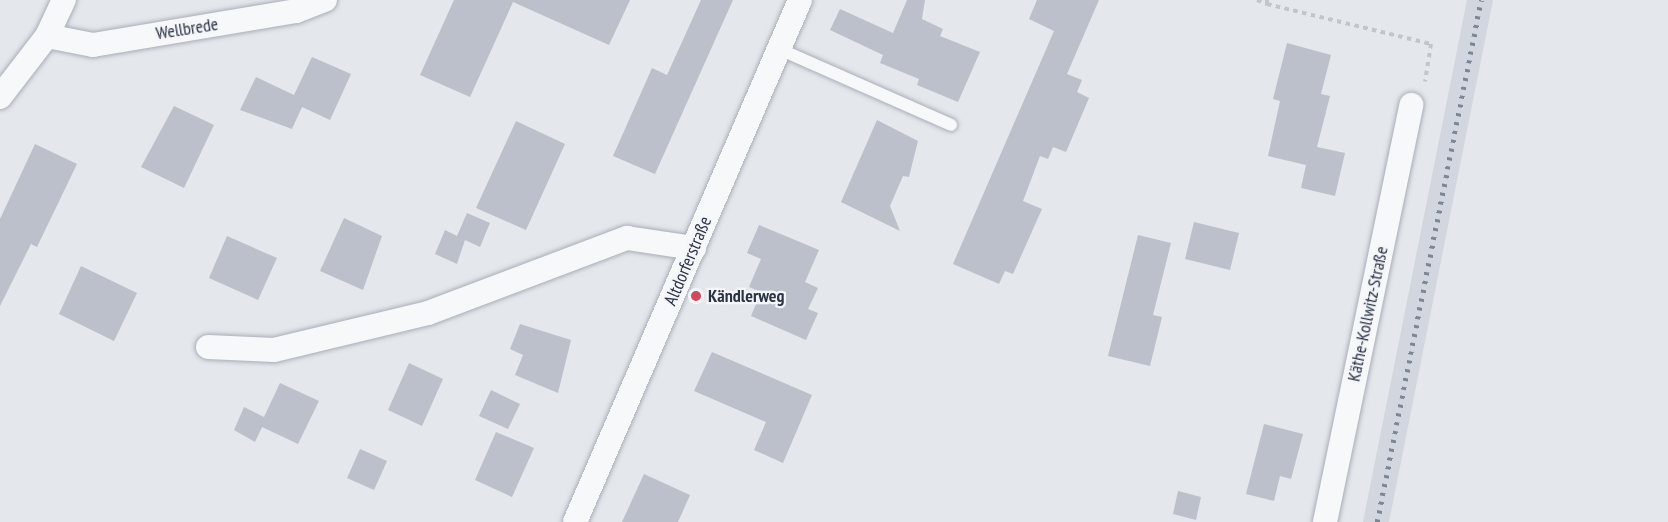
<!DOCTYPE html>
<meta charset="utf-8">
<style>
body{margin:0}
#map{position:relative;width:1668px;height:522px;overflow:hidden;background:#e4e7ec;font-family:"PT Sans Narrow",sans-serif}
div>[style]{position:absolute}
.built>*{inset:0;background:#d2d6de}
.building>*{inset:0;background:#bbc0ca}
.path>*{height:4px;margin-top:-2px;transform-origin:0;background:repeating-linear-gradient(90deg,#c2c5cb 0 4.5px,transparent 0 9px)}
.roads{filter:drop-shadow(0 0 2px #a9aeb7) drop-shadow(0 0 2px #a9aeb7)}
.service>*{height:12px;margin:-6px;padding:0 6px;transform-origin:6px;border-radius:6px;background:#f7f8fa}
.minor>*{height:24px;margin:-12px;padding:0 12px;transform-origin:12px;border-radius:12px;background:#f7f8fa}
.rail>*{height:4.5px;margin-top:-2.25px;transform-origin:0;background:repeating-linear-gradient(90deg,#7d8696 0 3px,transparent 0 9px)}
.dots>*{width:16px;height:16px;translate:-50% -50%;box-sizing:border-box;border:3px solid #f4f6f9;border-radius:50%}
span{translate:-50% -50%;white-space:nowrap;text-align:center;line-height:1.15;-webkit-text-stroke:4.5px #f4f6f9;paint-order:stroke}
.street-label{font-size:18px;color:#2b3445}
.poi-label{font-size:18px;color:#2b3445;font-weight:700}
.left{translate:0 -50%;text-align:left}
</style>
<div id="map">
<div class="built">
<i style="clip-path:polygon(1467px 0,1493px 0,1389px 522px,1363px 522px)"></i>
</div>
<div class="building">
<i style="clip-path:polygon(454px 0,630px 0,609px 45px,513px 2px,470px 97px,420px 75px)"></i>
<i style="clip-path:polygon(701px 0,733px 0,655px 174px,613px 156px,652px 68px,667px 75px)"></i>
<i style="clip-path:polygon(907px 0,925px 0,922px 19px,943px 29px,940px 36px,980px 52px,958px 102px,917px 85px,919px 79px,880px 63px,883px 55px,830px 30px,840px 9px,893px 33px)"></i>
<i style="clip-path:polygon(1037px 0,1099px 0,1067px 74px,1082px 80px,1077px 92px,1089px 98px,1066px 152px,1053px 147px,1048px 159px,1040px 156px,1023px 201px,1042px 209px,1013px 274px,1005px 271px,999px 284px,953px 264px,1054px 31px,1029px 19px)"></i>
<i style="clip-path:polygon(1287px 43px,1331px 55px,1321px 94px,1330px 96px,1317px 147px,1345px 153px,1335px 196px,1301px 188px,1306px 165px,1268px 156px,1280px 101px,1273px 99px)"></i>
<i style="clip-path:polygon(312px 57px,351px 74px,330px 120px,302px 107px,292px 129px,240px 110px,256px 77px,294px 95px)"></i>
<i style="clip-path:polygon(174px 106px,214px 125px,184px 188px,141px 167px)"></i>
<i style="clip-path:polygon(877px 120px,918px 141px,909px 177px,903px 176px,890px 206px,900px 231px,841px 202px)"></i>
<i style="clip-path:polygon(516px 121px,565px 144px,526px 230px,476px 208px)"></i>
<i style="clip-path:polygon(35px 144px,77px 164px,37px 247px,31px 244px,0 306px,0 219px)"></i>
<i style="clip-path:polygon(467px 213px,490px 223px,480px 247px,465px 240px,457px 264px,435px 254px,445px 230px,457px 236px)"></i>
<i style="clip-path:polygon(344px 218px,382px 236px,363px 290px,320px 271px)"></i>
<i style="clip-path:polygon(1194px 222px,1239px 233px,1230px 270px,1185px 259px)"></i>
<i style="clip-path:polygon(759px 225px,819px 250px,805px 282px,818px 288px,808px 309px,818px 313px,806px 340px,751px 316px,761px 292px,749px 287px,761px 259px,747px 253px)"></i>
<i style="clip-path:polygon(1138px 235px,1171px 243px,1153px 315px,1162px 317px,1150px 366px,1108px 356px)"></i>
<i style="clip-path:polygon(227px 236px,277px 258px,258px 300px,209px 278px)"></i>
<i style="clip-path:polygon(81px 266px,137px 293px,114px 341px,59px 314px)"></i>
<i style="clip-path:polygon(520px 324px,571px 340px,558px 393px,515px 375px,523px 355px,510px 349px)"></i>
<i style="clip-path:polygon(712px 352px,812px 395px,783px 463px,754px 450px,766px 422px,694px 391px)"></i>
<i style="clip-path:polygon(409px 363px,443px 379px,422px 426px,388px 410px)"></i>
<i style="clip-path:polygon(280px 383px,319px 401px,298px 444px,262px 427px,255px 442px,234px 430px,244px 407px,264px 417px)"></i>
<i style="clip-path:polygon(491px 390px,520px 404px,508px 429px,479px 416px)"></i>
<i style="clip-path:polygon(1264px 424px,1303px 434px,1291px 479px,1280px 476px,1274px 501px,1246px 494px)"></i>
<i style="clip-path:polygon(496px 432px,534px 448px,512px 497px,475px 480px)"></i>
<i style="clip-path:polygon(360px 449px,387px 461px,374px 490px,347px 478px)"></i>
<i style="clip-path:polygon(644px 474px,690px 495px,678px 522px,622px 522px)"></i>
<i style="clip-path:polygon(1178px 491px,1201px 497px,1196px 520px,1173px 514px)"></i>
</div>
<div class="path">
<i style="left:1257px;top:0;width:11px;rotate:22deg"></i>
<i style="left:1267px;top:0;width:4px;rotate:90deg"></i>
<i style="left:1267px;top:4px;width:169px;rotate:13.7deg"></i>
<i style="left:1431px;top:44px;width:38px;rotate:99deg"></i>
</div>
<div class="roads">
<div class="service">
<i style="left:779px;top:49px;width:188px;rotate:23.8deg"></i>
</div>
<div class="minor">
<i style="left:47px;top:36px;width:47px;rotate:11.1deg"></i>
<i style="left:93px;top:45px;width:206px;rotate:-9.5deg"></i>
<i style="left:296px;top:11px;width:31px;rotate:-21deg"></i>
<i style="left:0;top:97px;width:77px;rotate:-52.4deg"></i>
<i style="left:47px;top:36px;width:40px;rotate:-65deg"></i>
<i style="left:208px;top:347px;width:66px;rotate:2.6deg"></i>
<i style="left:274px;top:350px;width:158px;rotate:-13.5deg"></i>
<i style="left:428px;top:313px;width:213px;rotate:-20.7deg"></i>
<i style="left:627px;top:238px;width:68px;rotate:8.5deg"></i>
<i style="left:575px;top:522px;width:568px;rotate:-66.68deg"></i>
<i style="left:1325px;top:522px;width:426px;rotate:-78.3deg"></i>
</div>
</div>
<div class="rail">
<i style="left:1377px;top:522px;width:532px;rotate:-78.73deg"></i>
</div>
<div class="dots">
<i style="left:696px;top:296px;background:#d1495b"></i>
</div>
<div class="street-label">
<span style="left:187px;top:29px;rotate:-9deg">Wellbrede</span>
<span style="left:688px;top:261px;rotate:-67deg">Altdorferstraße</span>
<span style="left:1368px;top:314px;rotate:-78deg">Käthe-Kollwitz-Straße</span>
</div>
<div class="poi-label">
<span class="left" style="left:708px;top:296px">Kändlerweg</span>
</div>
</div>
